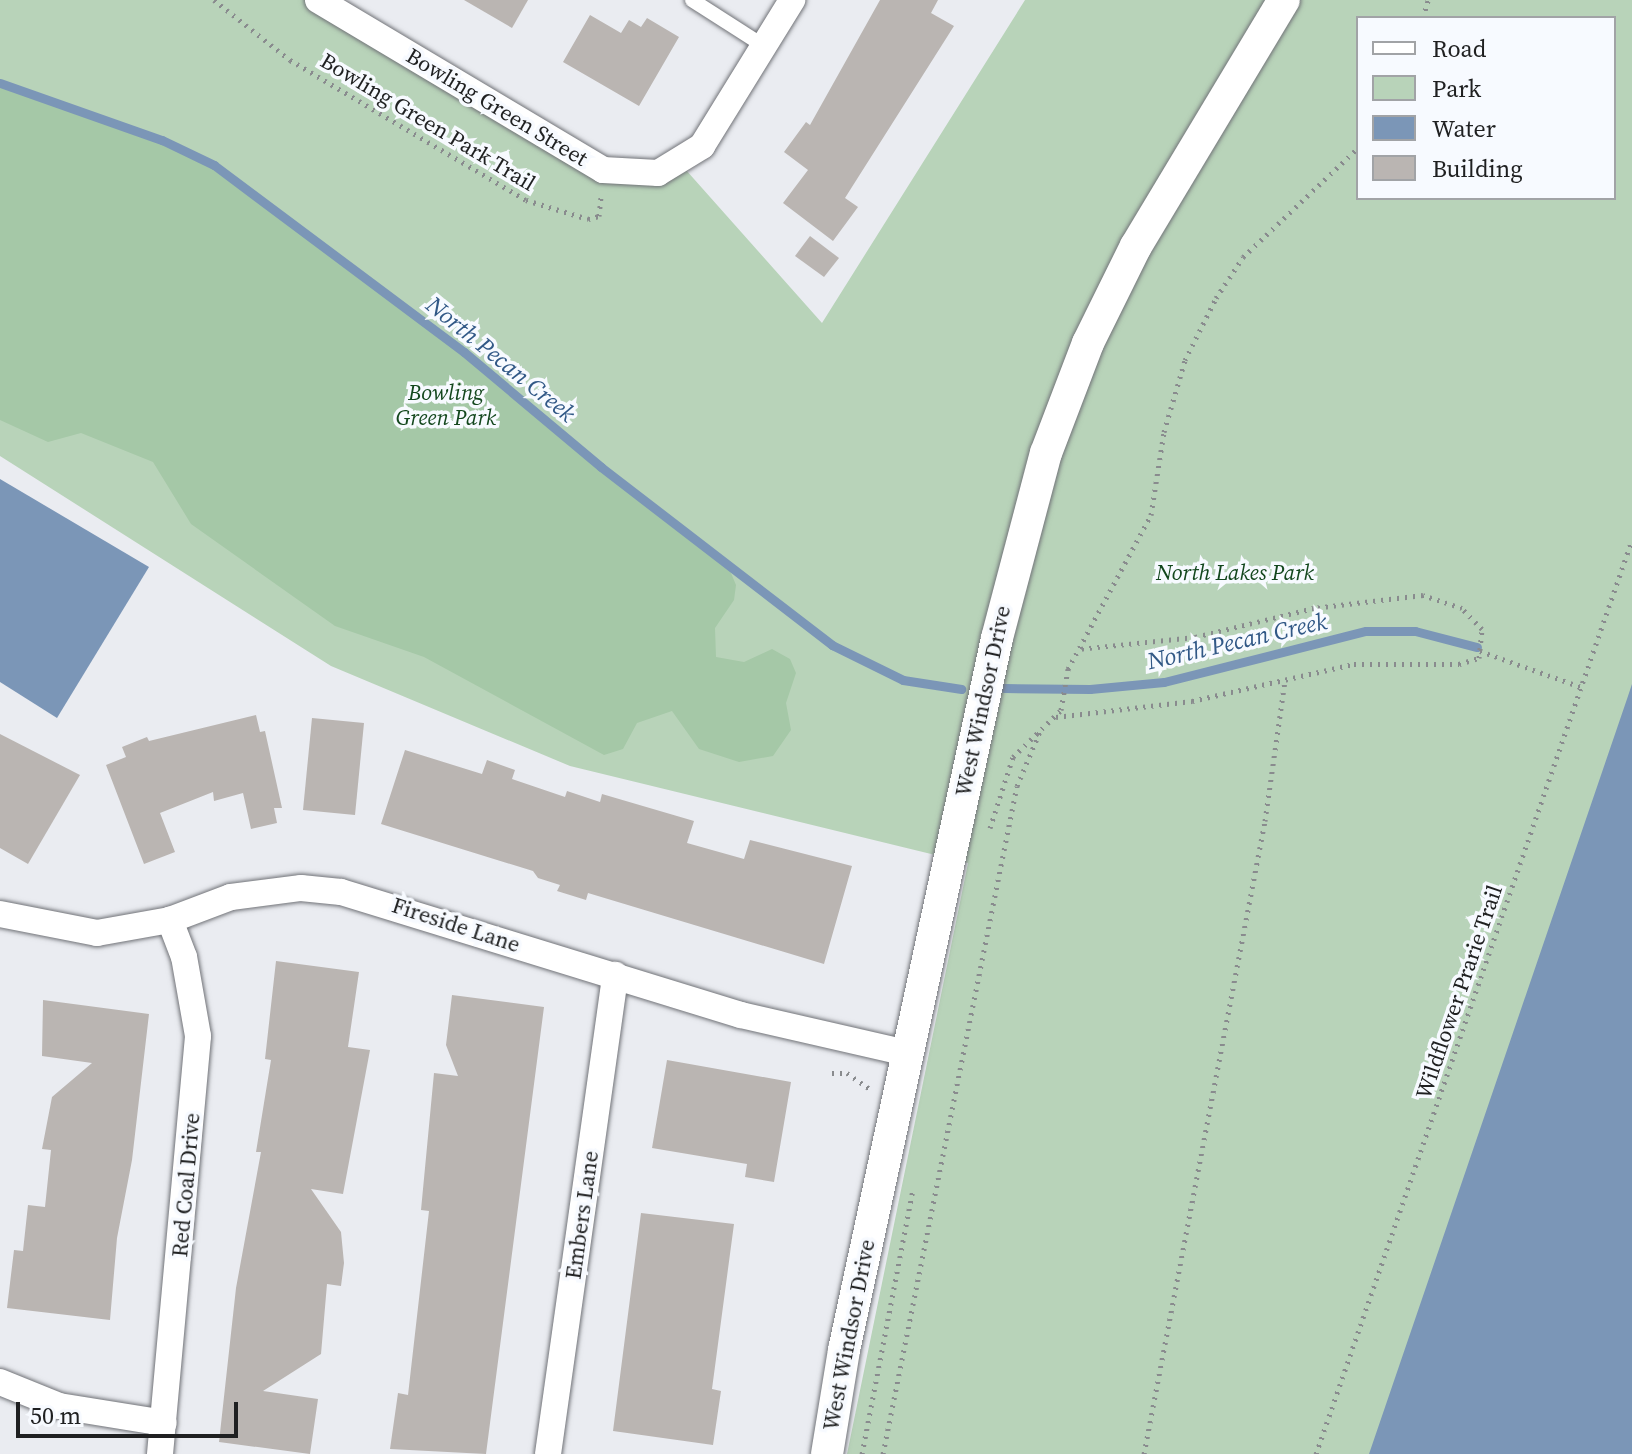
<!DOCTYPE html>
<style>
body{margin:0}
#map{position:relative;width:1632px;height:1454px;overflow:hidden;background:#eaecf1;font-family:"Source Serif 4",serif}
div>[style]{position:absolute}
.green>*{inset:0;background:#b8d3b9}
.forest>*{inset:0;background:#a5c8a7}
.water>*{inset:0;background:#7b96b7}
.stream>*{height:9px;margin:-4.5px;padding:0 4.5px;transform-origin:4.5px;border-radius:4.5px;background:#7b96b7}
.building>*{inset:0;background:#bab5b2}
.path>*{height:5px;margin-top:-2.5px;transform-origin:0;background:repeating-linear-gradient(90deg,#898b8e 0 2px,transparent 0 8px)}
.roads{filter:drop-shadow(0 0 2px #717378) drop-shadow(0 0 2px #717378)}
.service>*{height:14px;margin:-7px;padding:0 7px;transform-origin:7px;border-radius:7px;background:#fff}
.minor>*{height:26px;margin:-13px;padding:0 13px;transform-origin:13px;border-radius:13px;background:#fff}
.tertiary>*{height:32px;margin:-16px;padding:0 16px;transform-origin:16px;border-radius:16px;background:#fff}
span{translate:-50% -50%;white-space:nowrap;text-align:center;line-height:1.15;-webkit-text-stroke:7px #f7faff;paint-order:stroke}
.street-label{font-size:22px;color:#1f2021}
.park-label{font-size:22px;color:#13471d;font-style:italic}
.water-label{font-size:24px;color:#315886;font-style:italic}
.legend{position:absolute;left:1356px;top:16px;width:260px;height:184px;box-sizing:border-box;background:#f7faff;border:2px solid #a1a3a6;margin:0;padding:10px 14px;list-style:none;font-size:24px;color:#1f2021}
.legend li{display:flex;align-items:center;gap:16px;height:40px}
.legend b{width:40px;border:2px solid #a1a3a6}
.scale{position:absolute;left:16px;top:1402px;width:222px;height:36px;box-sizing:border-box;border:4px solid #1f2021;border-top:0;padding-left:10px;font-size:24px;line-height:28px;white-space:nowrap;color:#1f2021;-webkit-text-stroke:6px #f7faff;paint-order:stroke}
</style>
<div id="map">
<div class="green">
<i style="clip-path:polygon(evenodd,0 0,320px 0,603px 170px,678px 161px,822px 323px,1025px 0,1632px 0,1632px 1454px,847px 1454px,968px 863px,570px 766px,331px 666px,0 456px,0 0,1358px 18px,1614px 18px,1614px 198px,1358px 198px,1358px 18px)"></i>
</div>
<div class="forest">
<i style="clip-path:polygon(0 83px,162px 140px,214px 165px,464px 352px,728px 566px,736px 585px,734px 600px,715px 628px,716px 657px,744px 662px,772px 649px,790px 659px,796px 673px,786px 703px,791px 730px,773px 756px,739px 762px,699px 749px,672px 711px,637px 723px,623px 749px,604px 755px,424px 657px,335px 626px,191px 524px,153px 462px,81px 433px,48px 442px,0 420px)"></i>
</div>
<div class="water">
<i style="clip-path:polygon(0 479px,149px 567px,57px 718px,0 682px)"></i>
<i style="clip-path:polygon(1632px 684px,1632px 1454px,1369px 1454px,1627px 699px)"></i>
</div>
<div class="stream">
<i style="left:0;top:83px;width:172px;rotate:19.4deg"></i>
<i style="left:162px;top:140px;width:58px;rotate:25.7deg"></i>
<i style="left:214px;top:165px;width:312px;rotate:36.8deg"></i>
<i style="left:464px;top:352px;width:179px;rotate:40deg"></i>
<i style="left:601px;top:467px;width:292px;rotate:37.6deg"></i>
<i style="left:832px;top:645px;width:79px;rotate:26.2deg"></i>
<i style="left:903px;top:680px;width:59px;rotate:8.8deg"></i>
<i style="left:1004px;top:688px;width:86px;rotate:0.7deg"></i>
<i style="left:1090px;top:689px;width:74px;rotate:-5.4deg"></i>
<i style="left:1164px;top:682px;width:208px;rotate:-14.2deg"></i>
<i style="left:1366px;top:631px;width:49px"></i>
<i style="left:1415px;top:631px;width:64px;rotate:14.5deg"></i>
</div>
<div class="building">
<i style="clip-path:polygon(464px 0,528px 0,512px 28px)"></i>
<i style="clip-path:polygon(880px 0,938px 0,931px 13px,954px 26px,845px 198px,858px 207px,833px 241px,783px 203px,808px 170px,784px 152px,806px 122px,810px 125px)"></i>
<i style="clip-path:polygon(590px 15px,621px 33px,629px 20px,641px 27px,647px 18px,679px 37px,639px 106px,563px 62px)"></i>
<i style="clip-path:polygon(810px 236px,839px 258px,824px 277px,795px 256px)"></i>
<i style="clip-path:polygon(256px 715px,260px 732px,265px 731px,282px 808px,274px 808px,277px 823px,251px 829px,243px 793px,214px 801px,213px 792px,160px 813px,175px 852px,144px 864px,106px 765px,126px 757px,122px 747px,147px 737px,149px 741px)"></i>
<i style="clip-path:polygon(312px 718px,364px 723px,355px 815px,303px 810px)"></i>
<i style="clip-path:polygon(0 734px,80px 775px,28px 864px,0 848px)"></i>
<i style="clip-path:polygon(405px 750px,482px 774px,487px 760px,515px 770px,512px 779px,565px 797px,567px 791px,600px 802px,602px 794px,694px 821px,687px 843px,744px 859px,750px 840px,852px 866px,824px 964px,588px 893px,586px 900px,557px 891px,560px 885px,538px 878px,533px 871px,381px 824px)"></i>
<i style="clip-path:polygon(276px 961px,359px 972px,348px 1047px,370px 1050px,343px 1194px,311px 1189px,341px 1232px,344px 1263px,341px 1286px,327px 1284px,321px 1354px,263px 1391px,318px 1399px,310px 1454px,219px 1442px,236px 1288px,261px 1152px,256px 1152px,271px 1060px,265px 1059px)"></i>
<i style="clip-path:polygon(452px 995px,544px 1007px,486px 1454px,390px 1449px,398px 1393px,408px 1395px,429px 1211px,421px 1210px,434px 1073px,458px 1076px,446px 1045px)"></i>
<i style="clip-path:polygon(43px 1000px,149px 1014px,132px 1160px,117px 1238px,110px 1320px,7px 1308px,14px 1250px,23px 1251px,28px 1205px,45px 1207px,51px 1150px,42px 1149px,52px 1097px,92px 1063px,42px 1056px)"></i>
<i style="clip-path:polygon(667px 1060px,791px 1082px,774px 1182px,745px 1177px,747px 1164px,652px 1148px)"></i>
<i style="clip-path:polygon(641px 1213px,734px 1224px,712px 1389px,721px 1391px,713px 1445px,613px 1431px)"></i>
</div>
<div class="path">
<i style="left:214px;top:0;width:97px;rotate:38.3deg"></i>
<i style="left:290px;top:60px;width:274px;rotate:30.7deg"></i>
<i style="left:526px;top:200px;width:65px;rotate:17deg"></i>
<i style="left:588px;top:219px;width:11px;rotate:-15deg"></i>
<i style="left:599px;top:216px;width:20px;rotate:-84deg"></i>
<i style="left:1423px;top:18px;width:19px;rotate:-74deg"></i>
<i style="left:1480px;top:651px;width:107px;rotate:19.6deg"></i>
<i style="left:1056px;top:717px;width:137px;rotate:-6.7deg"></i>
<i style="left:1192px;top:701px;width:166px;rotate:-12.9deg"></i>
<i style="left:1354px;top:664px;width:105px"></i>
<i style="left:1459px;top:664px;width:21px;rotate:-17deg"></i>
<i style="left:1479px;top:658px;width:29px;rotate:-84deg"></i>
<i style="left:1482px;top:629px;width:29px;rotate:-134deg"></i>
<i style="left:1462px;top:608px;width:41px;rotate:-161.6deg"></i>
<i style="left:1423px;top:595px;width:110px;rotate:173.2deg"></i>
<i style="left:1314px;top:608px;width:122px;rotate:166.3deg"></i>
<i style="left:1195px;top:637px;width:118px;rotate:174.1deg"></i>
<i style="left:990px;top:828px;width:75px;rotate:-72.1deg"></i>
<i style="left:1013px;top:757px;width:67px;rotate:-44.4deg"></i>
<i style="left:1061px;top:710px;width:42px;rotate:-80.3deg"></i>
<i style="left:1068px;top:669px;width:175px;rotate:-61.7deg"></i>
<i style="left:1151px;top:515px;width:84px;rotate:-81.1deg"></i>
<i style="left:1164px;top:432px;width:75px;rotate:-73.7deg"></i>
<i style="left:1185px;top:360px;width:69px;rotate:-63.4deg"></i>
<i style="left:1216px;top:298px;width:49px;rotate:-56.6deg"></i>
<i style="left:1243px;top:257px;width:158px;rotate:-43.5deg"></i>
<i style="left:832px;top:1073px;width:15px"></i>
<i style="left:847px;top:1073px;width:28px;rotate:35deg"></i>
<i style="left:862px;top:1454px;width:270px;rotate:-79.1deg"></i>
<i style="left:883px;top:1454px;width:681px;rotate:-78.66deg"></i>
<i style="left:1017px;top:786px;width:62px;rotate:-67.2deg"></i>
<i style="left:1144px;top:1454px;width:644px;rotate:-79.18deg"></i>
<i style="left:1265px;top:821px;width:142px;rotate:-81.9deg"></i>
<i style="left:1316px;top:1454px;width:967px;rotate:-70.93deg"></i>
</div>
<div class="roads">
<div class="service">
<i style="left:692px;top:0;width:85px;rotate:32.6deg"></i>
</div>
<div class="minor">
<i style="left:318px;top:0;width:332px;rotate:30.8deg"></i>
<i style="left:603px;top:170px;width:55px;rotate:3.1deg"></i>
<i style="left:658px;top:173px;width:52px;rotate:-31.5deg"></i>
<i style="left:702px;top:146px;width:172px;rotate:-58.3deg"></i>
<i style="left:0;top:914px;width:99px;rotate:11.1deg"></i>
<i style="left:97px;top:933px;width:74px;rotate:-10.1deg"></i>
<i style="left:170px;top:920px;width:65px;rotate:-20.7deg"></i>
<i style="left:231px;top:897px;width:71px;rotate:-7.3deg"></i>
<i style="left:301px;top:888px;width:40px;rotate:5.7deg"></i>
<i style="left:341px;top:892px;width:418px;rotate:17.1deg"></i>
<i style="left:741px;top:1015px;width:170px;rotate:12.9deg"></i>
<i style="left:0;top:1382px;width:64px;rotate:22.1deg"></i>
<i style="left:59px;top:1406px;width:106px;rotate:9.2deg"></i>
<i style="left:160px;top:1454px;width:420px;rotate:-84.8deg"></i>
<i style="left:198px;top:1036px;width:80px;rotate:-100deg"></i>
<i style="left:184px;top:957px;width:40px;rotate:-111deg"></i>
<i style="left:548px;top:1454px;width:484px;rotate:-82deg"></i>
</div>
<div class="tertiary">
<i style="left:827px;top:1454px;width:105px;rotate:-80.7deg"></i>
<i style="left:844px;top:1350px;width:728px;rotate:-77.87deg"></i>
<i style="left:997px;top:638px;width:191px;rotate:-75.2deg"></i>
<i style="left:1046px;top:453px;width:118px;rotate:-69.1deg"></i>
<i style="left:1088px;top:343px;width:108px;rotate:-63.7deg"></i>
<i style="left:1136px;top:246px;width:287px;rotate:-59deg"></i>
</div>
</div>
<div class="street-label">
<span style="left:497px;top:107px;rotate:31deg">Bowling Green Street</span>
<span style="left:428px;top:122px;rotate:31deg">Bowling Green Park Trail</span>
<span style="left:983px;top:701px;rotate:-78deg">West Windsor Drive</span>
<span style="left:456px;top:925px;rotate:18deg">Fireside Lane</span>
<span style="left:1459px;top:992px;rotate:-71deg">Wildflower Prarie Trail</span>
<span style="left:186px;top:1185px;rotate:-85deg">Red Coal Drive</span>
<span style="left:582px;top:1215px;rotate:-82deg">Embers Lane</span>
<span style="left:849px;top:1335px;rotate:-79deg">West Windsor Drive</span>
</div>
<div class="park-label">
<span style="left:446px;top:405px">Bowling<br>Green Park</span>
<span style="left:1235px;top:573px">North Lakes Park</span>
</div>
<div class="water-label">
<span style="left:501px;top:359px;rotate:39deg">North Pecan Creek</span>
<span style="left:1237px;top:641px;rotate:-13deg">North Pecan Creek</span>
</div>
<ul class="legend">
<li><b style="height:10px;background:#fff"></b>Road</li>
<li><b style="height:22px;background:#b8d3b9"></b>Park</li>
<li><b style="height:22px;background:#7b96b7"></b>Water</li>
<li><b style="height:22px;background:#bab5b2"></b>Building</li>
</ul>
<div class="scale">50 m</div>
</div>
